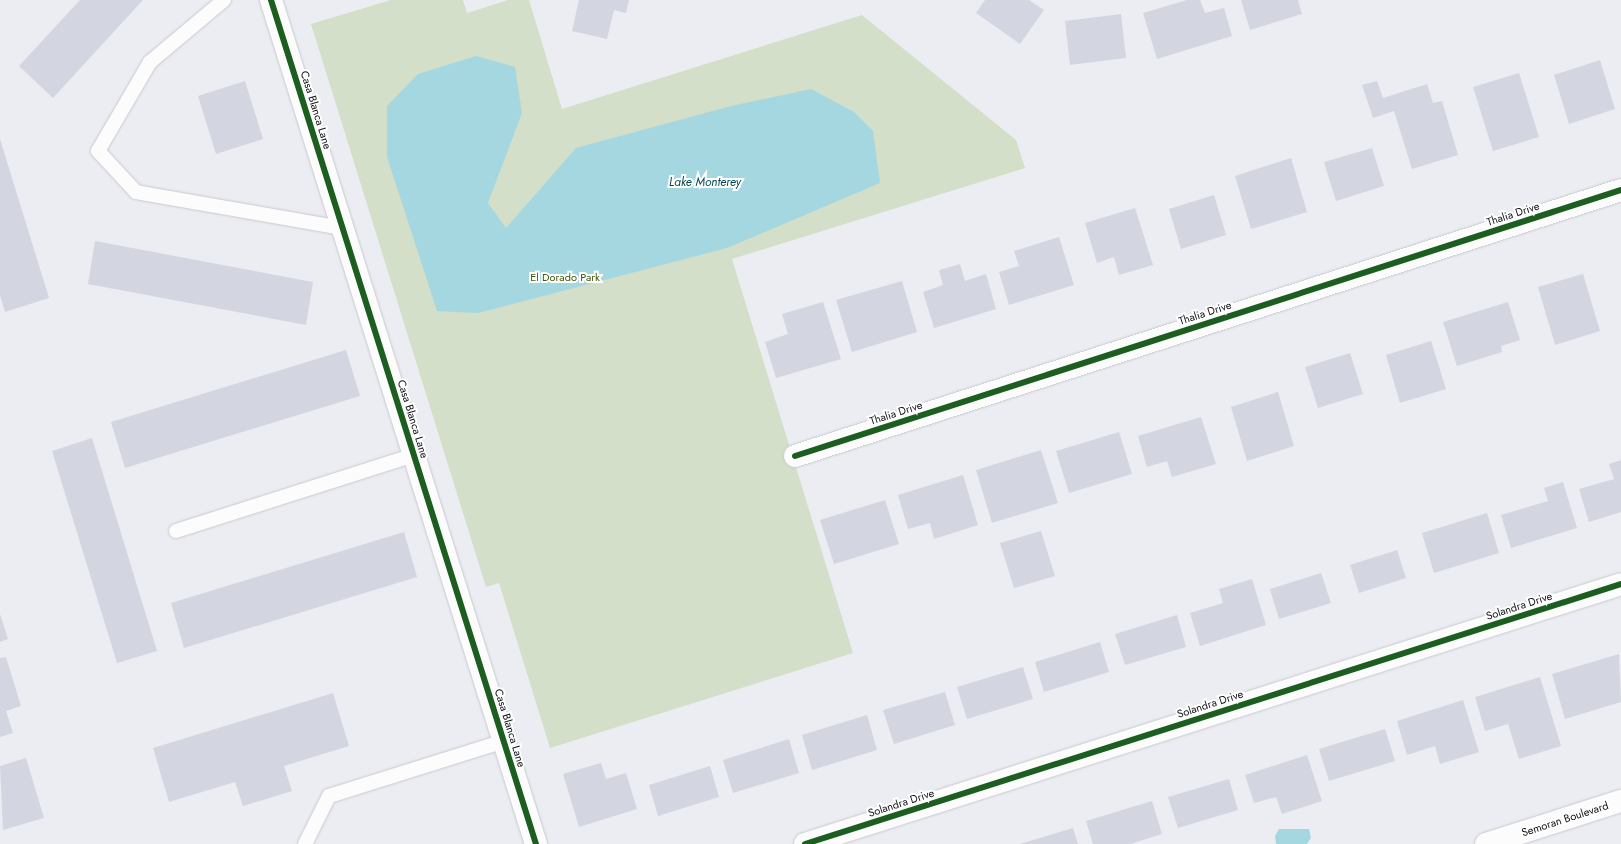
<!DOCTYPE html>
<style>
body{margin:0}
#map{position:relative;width:1621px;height:844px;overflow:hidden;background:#ecedf3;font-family:Jost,sans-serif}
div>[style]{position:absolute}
.green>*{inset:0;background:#d3dfc8}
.water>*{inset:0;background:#a5d7e1}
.building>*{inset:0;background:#d3d5e1}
.roads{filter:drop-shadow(0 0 1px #c8c9ce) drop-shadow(0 0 1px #c8c9ce)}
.lane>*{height:14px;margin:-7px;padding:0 7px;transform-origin:7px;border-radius:7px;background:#fcfcfd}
.street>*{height:22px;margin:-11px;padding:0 11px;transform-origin:11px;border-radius:11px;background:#fcfcfd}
.primary>*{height:22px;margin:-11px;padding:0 11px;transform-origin:11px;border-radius:11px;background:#fcfcfd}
.cycleway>*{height:6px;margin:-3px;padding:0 3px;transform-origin:3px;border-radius:3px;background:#1b5e20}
span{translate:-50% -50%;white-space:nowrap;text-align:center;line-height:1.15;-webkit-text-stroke:4px #fff;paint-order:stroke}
.street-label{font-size:11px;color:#101114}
.park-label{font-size:11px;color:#3c5609}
.water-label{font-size:12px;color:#074a52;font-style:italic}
</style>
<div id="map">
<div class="green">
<i style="clip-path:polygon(391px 0,463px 0,467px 13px,508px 0,529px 0,562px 109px,862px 15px,1016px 140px,1025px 168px,732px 259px,853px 653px,550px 748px,499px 583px,486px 587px,311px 24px)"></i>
</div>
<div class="water">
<i style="clip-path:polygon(476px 56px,515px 67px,522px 113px,488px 203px,506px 228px,576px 148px,731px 106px,811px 89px,854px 112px,873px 131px,880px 183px,727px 248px,478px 313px,437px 311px,387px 157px,387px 106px,418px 74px)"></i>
<i style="clip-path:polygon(1279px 829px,1309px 829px,1311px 838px,1307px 844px,1276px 844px,1275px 836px)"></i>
</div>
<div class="building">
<i style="clip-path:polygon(80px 0,143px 0,53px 98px,19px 66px)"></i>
<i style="clip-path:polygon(579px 0,629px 0,626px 13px,614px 10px,607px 39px,572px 31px)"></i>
<i style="clip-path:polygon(985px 0,1029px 0,1044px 10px,1020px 44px,976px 13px)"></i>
<i style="clip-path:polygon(1187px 0,1200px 0,1205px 13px,1224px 8px,1232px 36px,1157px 59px,1143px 13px)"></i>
<i style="clip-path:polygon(1241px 0,1298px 0,1302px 14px,1250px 30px)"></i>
<i style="clip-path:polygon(1121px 14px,1126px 58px,1070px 65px,1065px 21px)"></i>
<i style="clip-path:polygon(1600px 60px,1615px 109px,1569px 124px,1554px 75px)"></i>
<i style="clip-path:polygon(1519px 73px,1539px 137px,1493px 151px,1473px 87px)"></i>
<i style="clip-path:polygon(245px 81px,263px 139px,216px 154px,198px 96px)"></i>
<i style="clip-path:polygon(1377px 81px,1383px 98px,1427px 84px,1433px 103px,1442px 101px,1458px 155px,1412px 169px,1394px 111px,1373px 118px,1362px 85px)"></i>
<i style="clip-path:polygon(0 139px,49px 298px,5px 312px,0 295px)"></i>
<i style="clip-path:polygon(1372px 148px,1384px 186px,1336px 201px,1324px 162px)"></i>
<i style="clip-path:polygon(1291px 158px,1307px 212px,1251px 229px,1235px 176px)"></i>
<i style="clip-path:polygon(1214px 195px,1226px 235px,1181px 249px,1169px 209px)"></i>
<i style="clip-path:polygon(1135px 208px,1153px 265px,1119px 275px,1114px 257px,1097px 263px,1085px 223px)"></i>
<i style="clip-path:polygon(1059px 237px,1074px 285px,1009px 305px,999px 272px,1019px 266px,1014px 251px)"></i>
<i style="clip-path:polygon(95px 241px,313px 282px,306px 325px,88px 284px)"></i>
<i style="clip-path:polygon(960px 264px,965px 281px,986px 274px,996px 309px,934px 328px,923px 292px,943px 285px,939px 270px)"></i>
<i style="clip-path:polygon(1583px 274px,1600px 331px,1555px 345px,1538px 287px)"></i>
<i style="clip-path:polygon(902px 281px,917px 332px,852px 352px,836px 300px)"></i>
<i style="clip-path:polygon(823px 302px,841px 359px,776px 378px,765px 342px,788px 334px,782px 314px)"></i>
<i style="clip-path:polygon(1508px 302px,1520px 340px,1501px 346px,1502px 352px,1457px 366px,1443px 322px)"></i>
<i style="clip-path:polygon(1431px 341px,1446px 389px,1400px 403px,1386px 355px)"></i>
<i style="clip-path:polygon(346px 350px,360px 396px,125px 468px,111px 422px)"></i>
<i style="clip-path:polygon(1350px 353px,1363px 394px,1318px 408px,1305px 367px)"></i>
<i style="clip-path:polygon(1278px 392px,1294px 446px,1247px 461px,1231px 407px)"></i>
<i style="clip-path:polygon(1201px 417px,1216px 464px,1172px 477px,1167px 461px,1147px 467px,1138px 436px)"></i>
<i style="clip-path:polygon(1119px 432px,1132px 474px,1069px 493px,1056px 451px)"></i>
<i style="clip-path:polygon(92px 438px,157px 651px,117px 663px,52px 451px)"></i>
<i style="clip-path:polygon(1041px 450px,1058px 503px,992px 523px,976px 470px)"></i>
<i style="clip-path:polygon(1621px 460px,1621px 512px,1589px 522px,1579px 489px,1614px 479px,1609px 464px)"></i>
<i style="clip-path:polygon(963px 475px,978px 525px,934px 539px,930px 523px,908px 529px,898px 495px)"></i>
<i style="clip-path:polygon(1563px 482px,1577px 528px,1511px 548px,1501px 515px,1548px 501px,1544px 488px)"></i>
<i style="clip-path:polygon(885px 500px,899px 544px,834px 564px,820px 520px)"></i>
<i style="clip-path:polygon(1487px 513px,1499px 553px,1434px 573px,1422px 533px)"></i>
<i style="clip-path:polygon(1041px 531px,1055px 576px,1014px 588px,1000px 543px)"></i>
<i style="clip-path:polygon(404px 532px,417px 577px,184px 648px,171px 603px)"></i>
<i style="clip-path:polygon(1397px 550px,1406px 578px,1359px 593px,1350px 565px)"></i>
<i style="clip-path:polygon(1321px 573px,1331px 603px,1279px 619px,1270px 589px)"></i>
<i style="clip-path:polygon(1252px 579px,1266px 625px,1200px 646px,1190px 613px,1223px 603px,1219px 589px)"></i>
<i style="clip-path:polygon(0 614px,8px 639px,0 642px)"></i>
<i style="clip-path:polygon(1177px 615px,1186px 647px,1125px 665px,1115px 634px)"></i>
<i style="clip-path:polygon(1100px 642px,1109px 672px,1044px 692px,1035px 662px)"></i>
<i style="clip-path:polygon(1619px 654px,1621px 702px,1565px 719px,1552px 674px)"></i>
<i style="clip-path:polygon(6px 657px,21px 706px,6px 711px,13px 733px,0 737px,0 658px)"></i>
<i style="clip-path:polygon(1023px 667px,1033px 699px,967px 719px,957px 687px)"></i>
<i style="clip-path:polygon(1540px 677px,1561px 746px,1519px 759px,1508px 724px,1485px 731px,1475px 697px)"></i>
<i style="clip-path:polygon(945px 692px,955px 725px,894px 744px,883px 710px)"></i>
<i style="clip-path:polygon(333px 693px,349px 746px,284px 766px,292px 791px,243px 806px,235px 782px,169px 802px,153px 748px)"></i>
<i style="clip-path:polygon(1463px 700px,1479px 752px,1440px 764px,1435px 746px,1407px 755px,1397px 721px)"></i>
<i style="clip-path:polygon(867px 715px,877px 750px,812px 770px,802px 735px)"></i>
<i style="clip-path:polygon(1385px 729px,1395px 761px,1329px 781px,1319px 749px)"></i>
<i style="clip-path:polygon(789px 739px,799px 773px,733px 793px,723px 760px)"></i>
<i style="clip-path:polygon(1307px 755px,1322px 801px,1282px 814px,1276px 797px,1254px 803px,1245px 775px)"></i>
<i style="clip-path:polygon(26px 758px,44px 818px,3px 830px,0 766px)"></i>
<i style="clip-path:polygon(601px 763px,606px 779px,626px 773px,637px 809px,579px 827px,563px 774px)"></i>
<i style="clip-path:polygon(710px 766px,719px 797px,658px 816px,649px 785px)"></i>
<i style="clip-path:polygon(1229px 779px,1238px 810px,1178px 828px,1168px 797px)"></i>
<i style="clip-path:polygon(1152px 801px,1162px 834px,1130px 844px,1093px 844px,1086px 821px)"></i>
<i style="clip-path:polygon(1073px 828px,1078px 844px,1020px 844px)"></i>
</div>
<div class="roads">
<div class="lane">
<i style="left:224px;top:0;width:97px;rotate:140deg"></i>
<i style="left:150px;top:62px;width:103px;rotate:120.3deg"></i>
<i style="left:98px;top:151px;width:56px;rotate:47.2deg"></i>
<i style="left:136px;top:192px;width:210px;rotate:9.9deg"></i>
<i style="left:176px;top:531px;width:250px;rotate:-17.7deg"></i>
<i style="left:305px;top:844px;width:54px;rotate:-63.4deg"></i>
<i style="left:329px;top:796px;width:183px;rotate:-17.4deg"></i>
</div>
<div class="street">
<i style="left:271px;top:0;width:885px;rotate:72.57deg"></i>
<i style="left:795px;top:456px;width:868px;rotate:-17.85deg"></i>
<i style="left:805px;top:844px;width:856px;rotate:-17.67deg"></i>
</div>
<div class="primary">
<i style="left:1486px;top:844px;width:142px;rotate:-17.7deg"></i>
</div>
</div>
<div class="cycleway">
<i style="left:271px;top:0;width:885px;rotate:72.57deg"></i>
<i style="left:795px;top:456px;width:868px;rotate:-17.85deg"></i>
<i style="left:805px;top:844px;width:856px;rotate:-17.67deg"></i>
</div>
<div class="street-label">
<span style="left:316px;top:110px;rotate:73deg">Casa Blanca Lane</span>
<span style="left:1513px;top:214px;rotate:-18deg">Thalia Drive</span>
<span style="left:1205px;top:313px;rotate:-18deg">Thalia Drive</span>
<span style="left:896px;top:413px;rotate:-18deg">Thalia Drive</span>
<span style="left:413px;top:419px;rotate:73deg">Casa Blanca Lane</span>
<span style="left:1519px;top:606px;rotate:-18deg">Solandra Drive</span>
<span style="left:1210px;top:704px;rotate:-18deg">Solandra Drive</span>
<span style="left:510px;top:728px;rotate:73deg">Casa Blanca Lane</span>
<span style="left:901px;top:803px;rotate:-18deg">Solandra Drive</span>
<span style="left:1565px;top:819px;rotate:-18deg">Semoran Boulevard</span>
</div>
<div class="park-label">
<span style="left:565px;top:277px">El Dorado Park</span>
</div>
<div class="water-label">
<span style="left:705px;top:183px">Lake Monterey</span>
</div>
</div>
